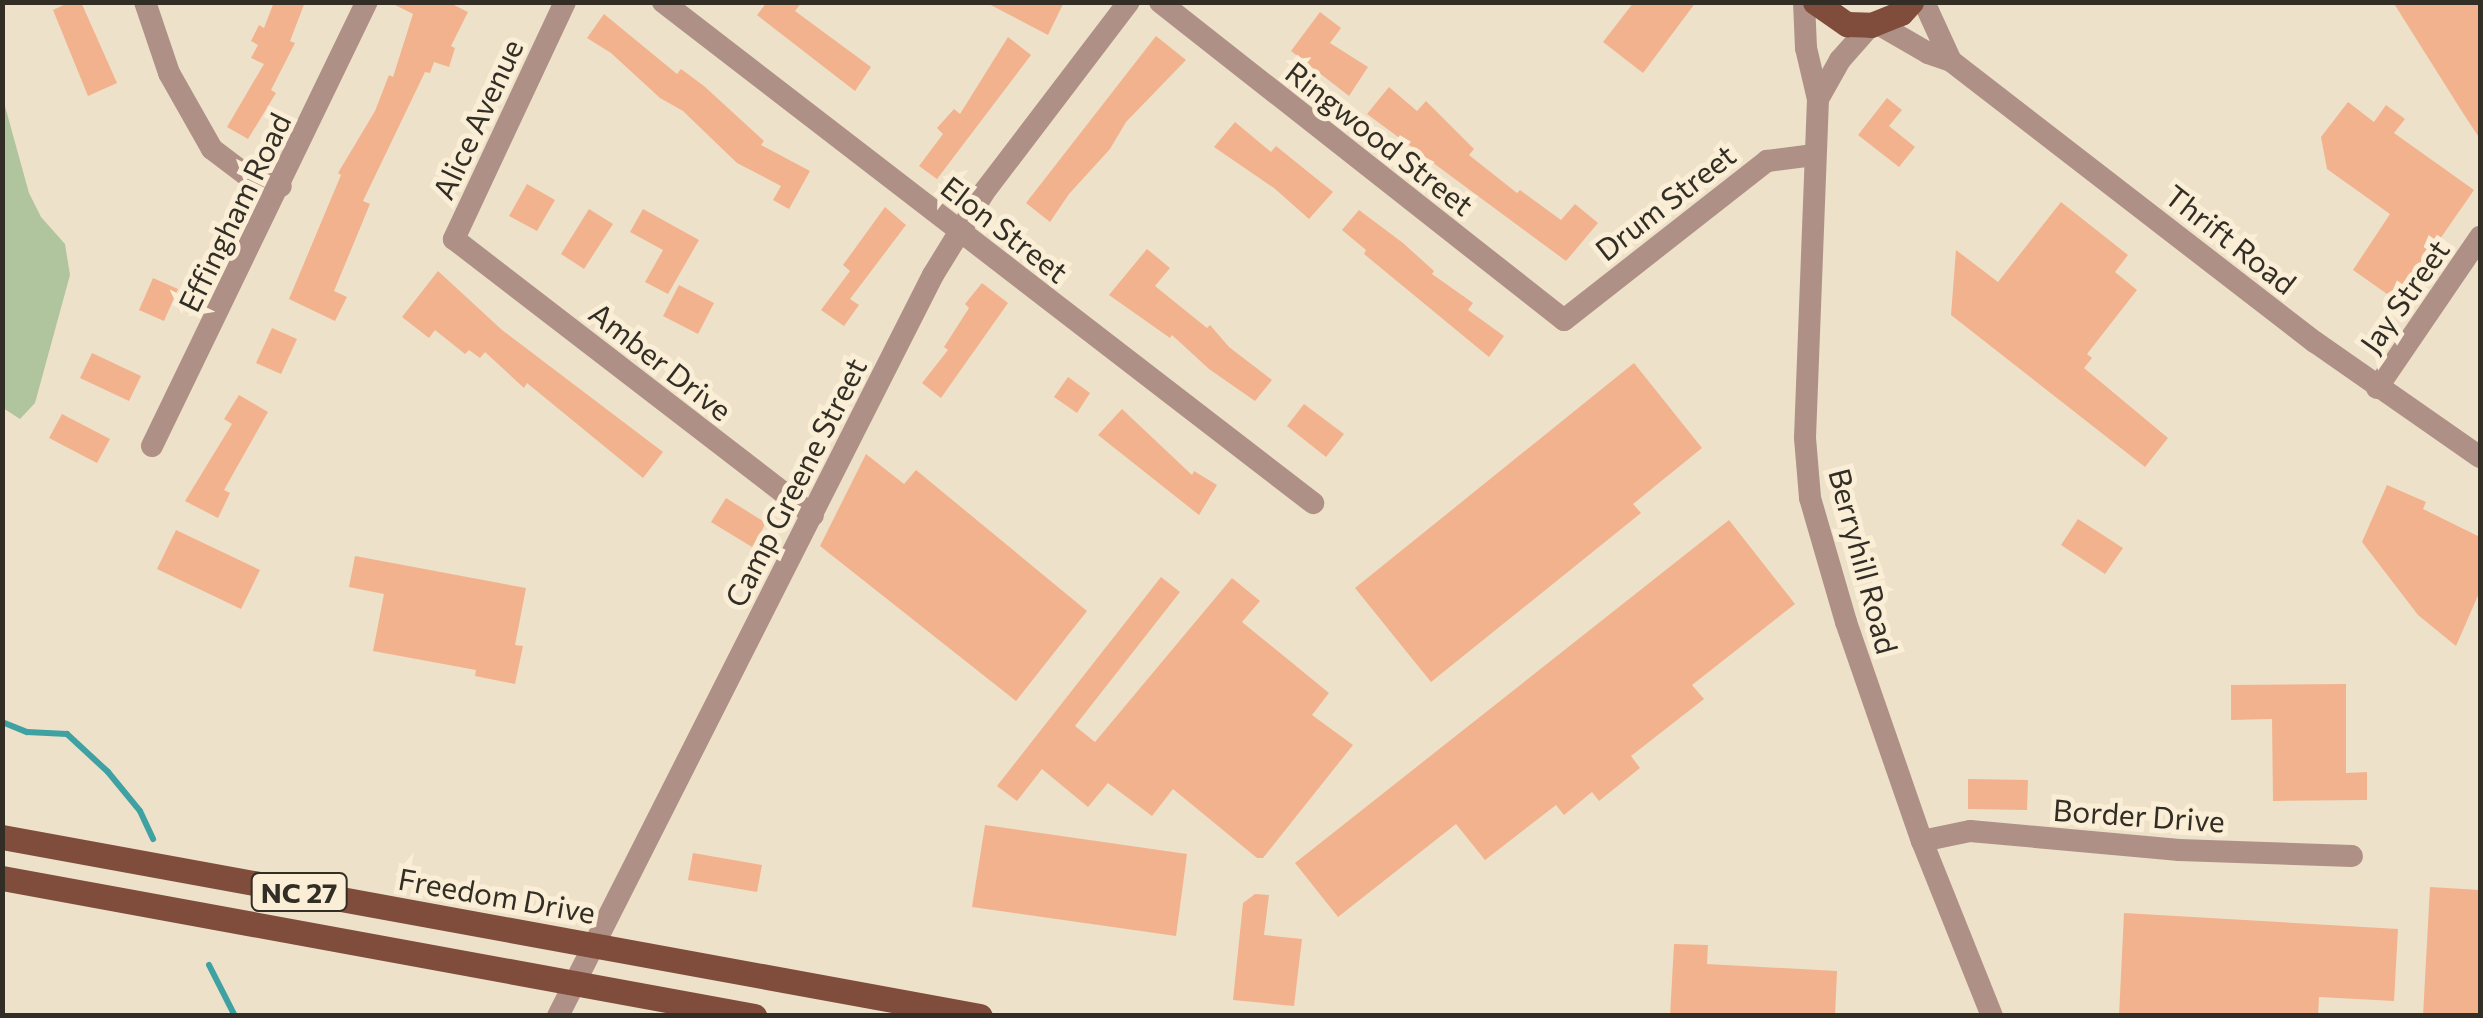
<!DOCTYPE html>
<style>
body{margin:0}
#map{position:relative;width:2483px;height:1018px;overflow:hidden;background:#ede1ca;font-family:Commissioner,sans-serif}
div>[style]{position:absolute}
.green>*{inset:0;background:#b0c59d}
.stream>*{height:6px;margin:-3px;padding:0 3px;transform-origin:3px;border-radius:3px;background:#3fa1a2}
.building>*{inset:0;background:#f3b28e}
.minor>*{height:22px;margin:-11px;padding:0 11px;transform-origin:11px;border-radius:11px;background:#af9086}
.major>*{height:25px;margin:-12.5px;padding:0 12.5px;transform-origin:12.5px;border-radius:12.5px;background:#804c3b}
span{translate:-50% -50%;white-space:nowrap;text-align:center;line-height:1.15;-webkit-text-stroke:10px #faeed7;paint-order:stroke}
.shield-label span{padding:2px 8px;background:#faeed7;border:2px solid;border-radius:8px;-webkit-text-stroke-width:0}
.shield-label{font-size:28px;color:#332e25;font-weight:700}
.street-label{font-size:30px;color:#332e25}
.frame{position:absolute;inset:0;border:5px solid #332e25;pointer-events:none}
</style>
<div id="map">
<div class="green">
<i style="clip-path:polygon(3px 99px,29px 193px,41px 217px,65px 244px,70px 275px,35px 403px,20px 419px,3px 408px)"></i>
</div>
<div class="stream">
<i style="left:2px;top:722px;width:27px;rotate:22deg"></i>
<i style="left:27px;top:732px;width:40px;rotate:2.9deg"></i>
<i style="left:67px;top:734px;width:56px;rotate:42.8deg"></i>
<i style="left:108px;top:772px;width:50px;rotate:50.6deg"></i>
<i style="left:140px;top:811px;width:31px;rotate:65deg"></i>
<i style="left:209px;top:965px;width:57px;rotate:63deg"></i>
</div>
<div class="building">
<i style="clip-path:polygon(70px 2px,81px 2px,117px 83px,88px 96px,53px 10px)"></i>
<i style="clip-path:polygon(274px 2px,305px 2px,290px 41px,295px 43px,271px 90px,276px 93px,248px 139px,227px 127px,264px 64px,251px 58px,258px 45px,251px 41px,259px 25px,264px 28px)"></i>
<i style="clip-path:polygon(389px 2px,448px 2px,468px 12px,451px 46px,455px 48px,449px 67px,434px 62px,430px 73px,425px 72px,363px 201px,370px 204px,334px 291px,347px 297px,335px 321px,289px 299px,341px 175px,338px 173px,375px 111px,389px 75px,393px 77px,413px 14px)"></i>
<i style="clip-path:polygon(767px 2px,802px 2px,795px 11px,871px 67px,855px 91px,757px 15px)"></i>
<i style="clip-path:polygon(985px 2px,1064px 2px,1048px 35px)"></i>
<i style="clip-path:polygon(1634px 2px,1696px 2px,1643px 73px,1603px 42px)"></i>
<i style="clip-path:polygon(2393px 2px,2480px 2px,2480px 139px,2461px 110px)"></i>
<i style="clip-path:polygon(1320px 12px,1341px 28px,1330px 43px,1368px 67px,1349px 96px,1291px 51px)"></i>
<i style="clip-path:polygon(604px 14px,677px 74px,681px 69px,704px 86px,764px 141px,761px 145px,810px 171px,789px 209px,773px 200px,781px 186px,737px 163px,683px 111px,660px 98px,611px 53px,587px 38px)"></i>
<i style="clip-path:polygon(1156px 36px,1186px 60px,1126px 122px,1110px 149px,1069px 194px,1050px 222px,1026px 203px)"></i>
<i style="clip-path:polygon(1008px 37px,1031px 55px,937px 179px,919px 166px,943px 134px,937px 128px,954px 109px,960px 114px)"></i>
<i style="clip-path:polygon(1389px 87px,1417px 111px,1426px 101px,1474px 149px,1469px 155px,1517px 193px,1520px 190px,1561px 220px,1575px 204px,1598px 223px,1566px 261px,1367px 114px)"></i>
<i style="clip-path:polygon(1887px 98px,1902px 110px,1889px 126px,1915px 147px,1899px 167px,1858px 135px)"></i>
<i style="clip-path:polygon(2348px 102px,2374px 122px,2386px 105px,2405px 119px,2394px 133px,2474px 190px,2397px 301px,2353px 270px,2390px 214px,2327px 169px,2321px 137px)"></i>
<i style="clip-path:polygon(1235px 122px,1271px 152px,1276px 146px,1333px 192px,1309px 219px,1274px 188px,1214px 147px)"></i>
<i style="clip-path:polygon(527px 184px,555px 200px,537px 231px,509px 216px)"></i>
<i style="clip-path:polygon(2061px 202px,2128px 255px,2115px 272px,2137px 290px,2087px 354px,2092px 358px,2084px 368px,2168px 438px,2145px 467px,1951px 315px,1956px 250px,1998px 282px)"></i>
<i style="clip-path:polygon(885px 207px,906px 225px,850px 299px,859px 305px,844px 326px,821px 310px,850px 271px,843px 265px)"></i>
<i style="clip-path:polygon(589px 209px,613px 224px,584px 269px,561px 254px)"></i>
<i style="clip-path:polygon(643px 209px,699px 240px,668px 294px,645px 282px,663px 250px,630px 232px)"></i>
<i style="clip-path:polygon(1359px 210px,1403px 243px,1434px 271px,1432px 274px,1473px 303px,1468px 310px,1504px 336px,1489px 357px,1364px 254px,1366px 250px,1342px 230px)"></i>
<i style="clip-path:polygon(1147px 249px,1170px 268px,1155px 286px,1207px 328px,1210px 325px,1229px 347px,1272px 380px,1255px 401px,1209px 369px,1172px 335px,1170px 338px,1109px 295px)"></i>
<i style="clip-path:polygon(438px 271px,502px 330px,663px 452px,643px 478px,527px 383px,524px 388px,485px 352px,480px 358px,469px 350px,465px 354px,435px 330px,429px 338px,402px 317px)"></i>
<i style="clip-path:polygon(153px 278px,178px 289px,164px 321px,139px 310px)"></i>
<i style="clip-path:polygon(982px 283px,1008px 303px,941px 398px,922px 383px,948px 350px,944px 347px,969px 308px,965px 304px)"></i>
<i style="clip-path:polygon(679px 285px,714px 303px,698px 334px,663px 316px)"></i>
<i style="clip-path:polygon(272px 328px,297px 339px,281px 374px,256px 363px)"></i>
<i style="clip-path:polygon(92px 353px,141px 376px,129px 401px,80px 378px)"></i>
<i style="clip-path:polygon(1634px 363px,1702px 448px,1633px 504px,1641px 513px,1431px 682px,1355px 588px)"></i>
<i style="clip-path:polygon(1068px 377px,1090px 393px,1077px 413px,1054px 397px)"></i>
<i style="clip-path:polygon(239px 395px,268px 412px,224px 490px,230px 493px,218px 518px,185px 501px,232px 424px,224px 419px)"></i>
<i style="clip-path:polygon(1304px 404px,1344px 434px,1326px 457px,1287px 426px)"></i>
<i style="clip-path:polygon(1122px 409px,1192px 475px,1194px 471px,1217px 485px,1199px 515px,1098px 435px)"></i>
<i style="clip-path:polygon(62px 414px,110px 439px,97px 463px,49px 438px)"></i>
<i style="clip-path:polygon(866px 454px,904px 484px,916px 470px,1087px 611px,1016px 701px,820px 546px)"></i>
<i style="clip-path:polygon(2387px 485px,2426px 502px,2423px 509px,2480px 537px,2480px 591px,2456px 646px,2418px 615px,2362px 542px)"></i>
<i style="clip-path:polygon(726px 498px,766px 523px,752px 547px,711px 522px)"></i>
<i style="clip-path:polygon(2078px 519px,2123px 548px,2105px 574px,2061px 545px)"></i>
<i style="clip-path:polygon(1729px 520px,1795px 604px,1692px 685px,1704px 699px,1631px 756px,1640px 768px,1599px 801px,1592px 792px,1564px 815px,1556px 805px,1485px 860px,1456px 824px,1338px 917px,1295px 863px)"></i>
<i style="clip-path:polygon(176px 530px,260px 570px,241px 609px,157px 569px)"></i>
<i style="clip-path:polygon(355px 556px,526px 588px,515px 645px,523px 646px,515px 684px,475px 676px,476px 670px,373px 651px,384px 594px,349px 587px)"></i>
<i style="clip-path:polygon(1161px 577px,1180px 592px,1075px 726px,1095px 742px,1232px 578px,1260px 601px,1242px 622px,1329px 693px,1312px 715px,1353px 745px,1263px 858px,1257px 858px,1173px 789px,1152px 816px,1108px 783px,1088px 807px,1042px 769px,1017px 801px,997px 786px)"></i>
<i style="clip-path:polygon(2346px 684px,2346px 773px,2367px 772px,2367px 800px,2273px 801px,2272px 719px,2231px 720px,2231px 685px)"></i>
<i style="clip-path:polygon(1968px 779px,2028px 780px,2027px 810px,1968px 809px)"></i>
<i style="clip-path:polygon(985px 825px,1187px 854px,1176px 936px,972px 907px)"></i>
<i style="clip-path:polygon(693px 853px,762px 865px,757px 892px,688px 880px)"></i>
<i style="clip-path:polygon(2430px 887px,2480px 890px,2480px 1016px,2423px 1016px)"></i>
<i style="clip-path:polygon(1255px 894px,1269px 895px,1264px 935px,1302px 939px,1294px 1006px,1233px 1000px,1243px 903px)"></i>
<i style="clip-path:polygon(2124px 913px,2398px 929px,2394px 1001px,2319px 997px,2318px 1016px,2119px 1016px)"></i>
<i style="clip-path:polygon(1674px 944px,1708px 945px,1707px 964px,1837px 971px,1835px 1016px,1670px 1016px)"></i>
</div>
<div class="minor">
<i style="left:145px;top:2px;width:75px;rotate:71.3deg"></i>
<i style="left:169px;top:73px;width:87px;rotate:60.5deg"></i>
<i style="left:212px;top:149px;width:46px;rotate:37.1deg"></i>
<i style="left:249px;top:177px;width:33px;rotate:16deg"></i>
<i style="left:565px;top:2px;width:262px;rotate:115.1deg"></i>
<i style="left:454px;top:239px;width:453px;rotate:37.6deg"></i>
<i style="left:663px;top:2px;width:821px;rotate:37.62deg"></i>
<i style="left:1160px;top:2px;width:514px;rotate:38.21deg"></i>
<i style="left:1564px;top:320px;width:258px;rotate:-38.1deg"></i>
<i style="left:1767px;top:161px;width:47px;rotate:-7.3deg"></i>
<i style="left:1804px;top:2px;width:46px;rotate:87.5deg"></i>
<i style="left:1806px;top:48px;width:52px;rotate:76.8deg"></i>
<i style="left:1818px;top:99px;width:339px;rotate:92.2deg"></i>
<i style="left:1805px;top:438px;width:60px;rotate:85.2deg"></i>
<i style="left:1810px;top:498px;width:129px;rotate:73.8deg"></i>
<i style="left:1846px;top:622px;width:232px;rotate:70.9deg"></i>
<i style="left:1922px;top:841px;width:188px;rotate:68.2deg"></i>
<i style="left:1924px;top:2px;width:65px;rotate:65.4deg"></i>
<i style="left:1878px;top:24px;width:58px;rotate:30.1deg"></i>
<i style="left:1928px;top:53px;width:24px;rotate:19deg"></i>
<i style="left:1951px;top:61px;width:460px;rotate:37.7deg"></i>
<i style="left:2315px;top:342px;width:201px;rotate:34.9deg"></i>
<i style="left:1818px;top:99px;width:45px;rotate:-60.6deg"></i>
<i style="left:1840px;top:60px;width:47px;rotate:-48.5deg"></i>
<i style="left:2377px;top:388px;width:183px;rotate:-55.7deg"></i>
<i style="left:152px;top:446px;width:493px;rotate:-64.2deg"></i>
<i style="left:1922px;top:841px;width:49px;rotate:-11.8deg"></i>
<i style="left:1970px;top:831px;width:210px;rotate:5.2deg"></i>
<i style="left:2179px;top:850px;width:173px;rotate:2deg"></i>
<i style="left:558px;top:1016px;width:830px;rotate:-63.16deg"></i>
<i style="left:933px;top:275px;width:97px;rotate:-58.4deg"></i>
<i style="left:984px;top:192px;width:239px;rotate:-52.7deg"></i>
</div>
<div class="major">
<i style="left:1815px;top:2px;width:39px;rotate:35deg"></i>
<i style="left:1847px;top:24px;width:24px;rotate:2deg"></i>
<i style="left:1871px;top:25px;width:32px;rotate:-22deg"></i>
<i style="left:1901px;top:13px;width:15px;rotate:-48deg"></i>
<i style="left:2px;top:837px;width:994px;rotate:10.37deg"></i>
<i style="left:2px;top:878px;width:765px;rotate:10.4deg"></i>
</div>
<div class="shield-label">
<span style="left:299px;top:892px">NC 27</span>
</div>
<div class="street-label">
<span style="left:477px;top:119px;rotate:-65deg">Alice Avenue</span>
<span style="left:1380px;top:138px;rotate:38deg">Ringwood Street</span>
<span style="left:1665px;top:202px;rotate:-38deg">Drum Street</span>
<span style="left:234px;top:212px;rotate:-64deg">Effingham Road</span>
<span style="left:1005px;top:229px;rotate:38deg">Elon Street</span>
<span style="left:2231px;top:239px;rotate:38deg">Thrift Road</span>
<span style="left:2404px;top:296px;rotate:-55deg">Jay Street</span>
<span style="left:661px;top:361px;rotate:38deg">Amber Drive</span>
<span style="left:795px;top:482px;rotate:-63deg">Camp Greene Street</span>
<span style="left:1864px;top:561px;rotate:75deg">Berryhill Road</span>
<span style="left:2139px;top:815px;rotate:4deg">Border Drive</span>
<span style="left:497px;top:895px;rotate:10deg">Freedom Drive</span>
</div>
<div class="frame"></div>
</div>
